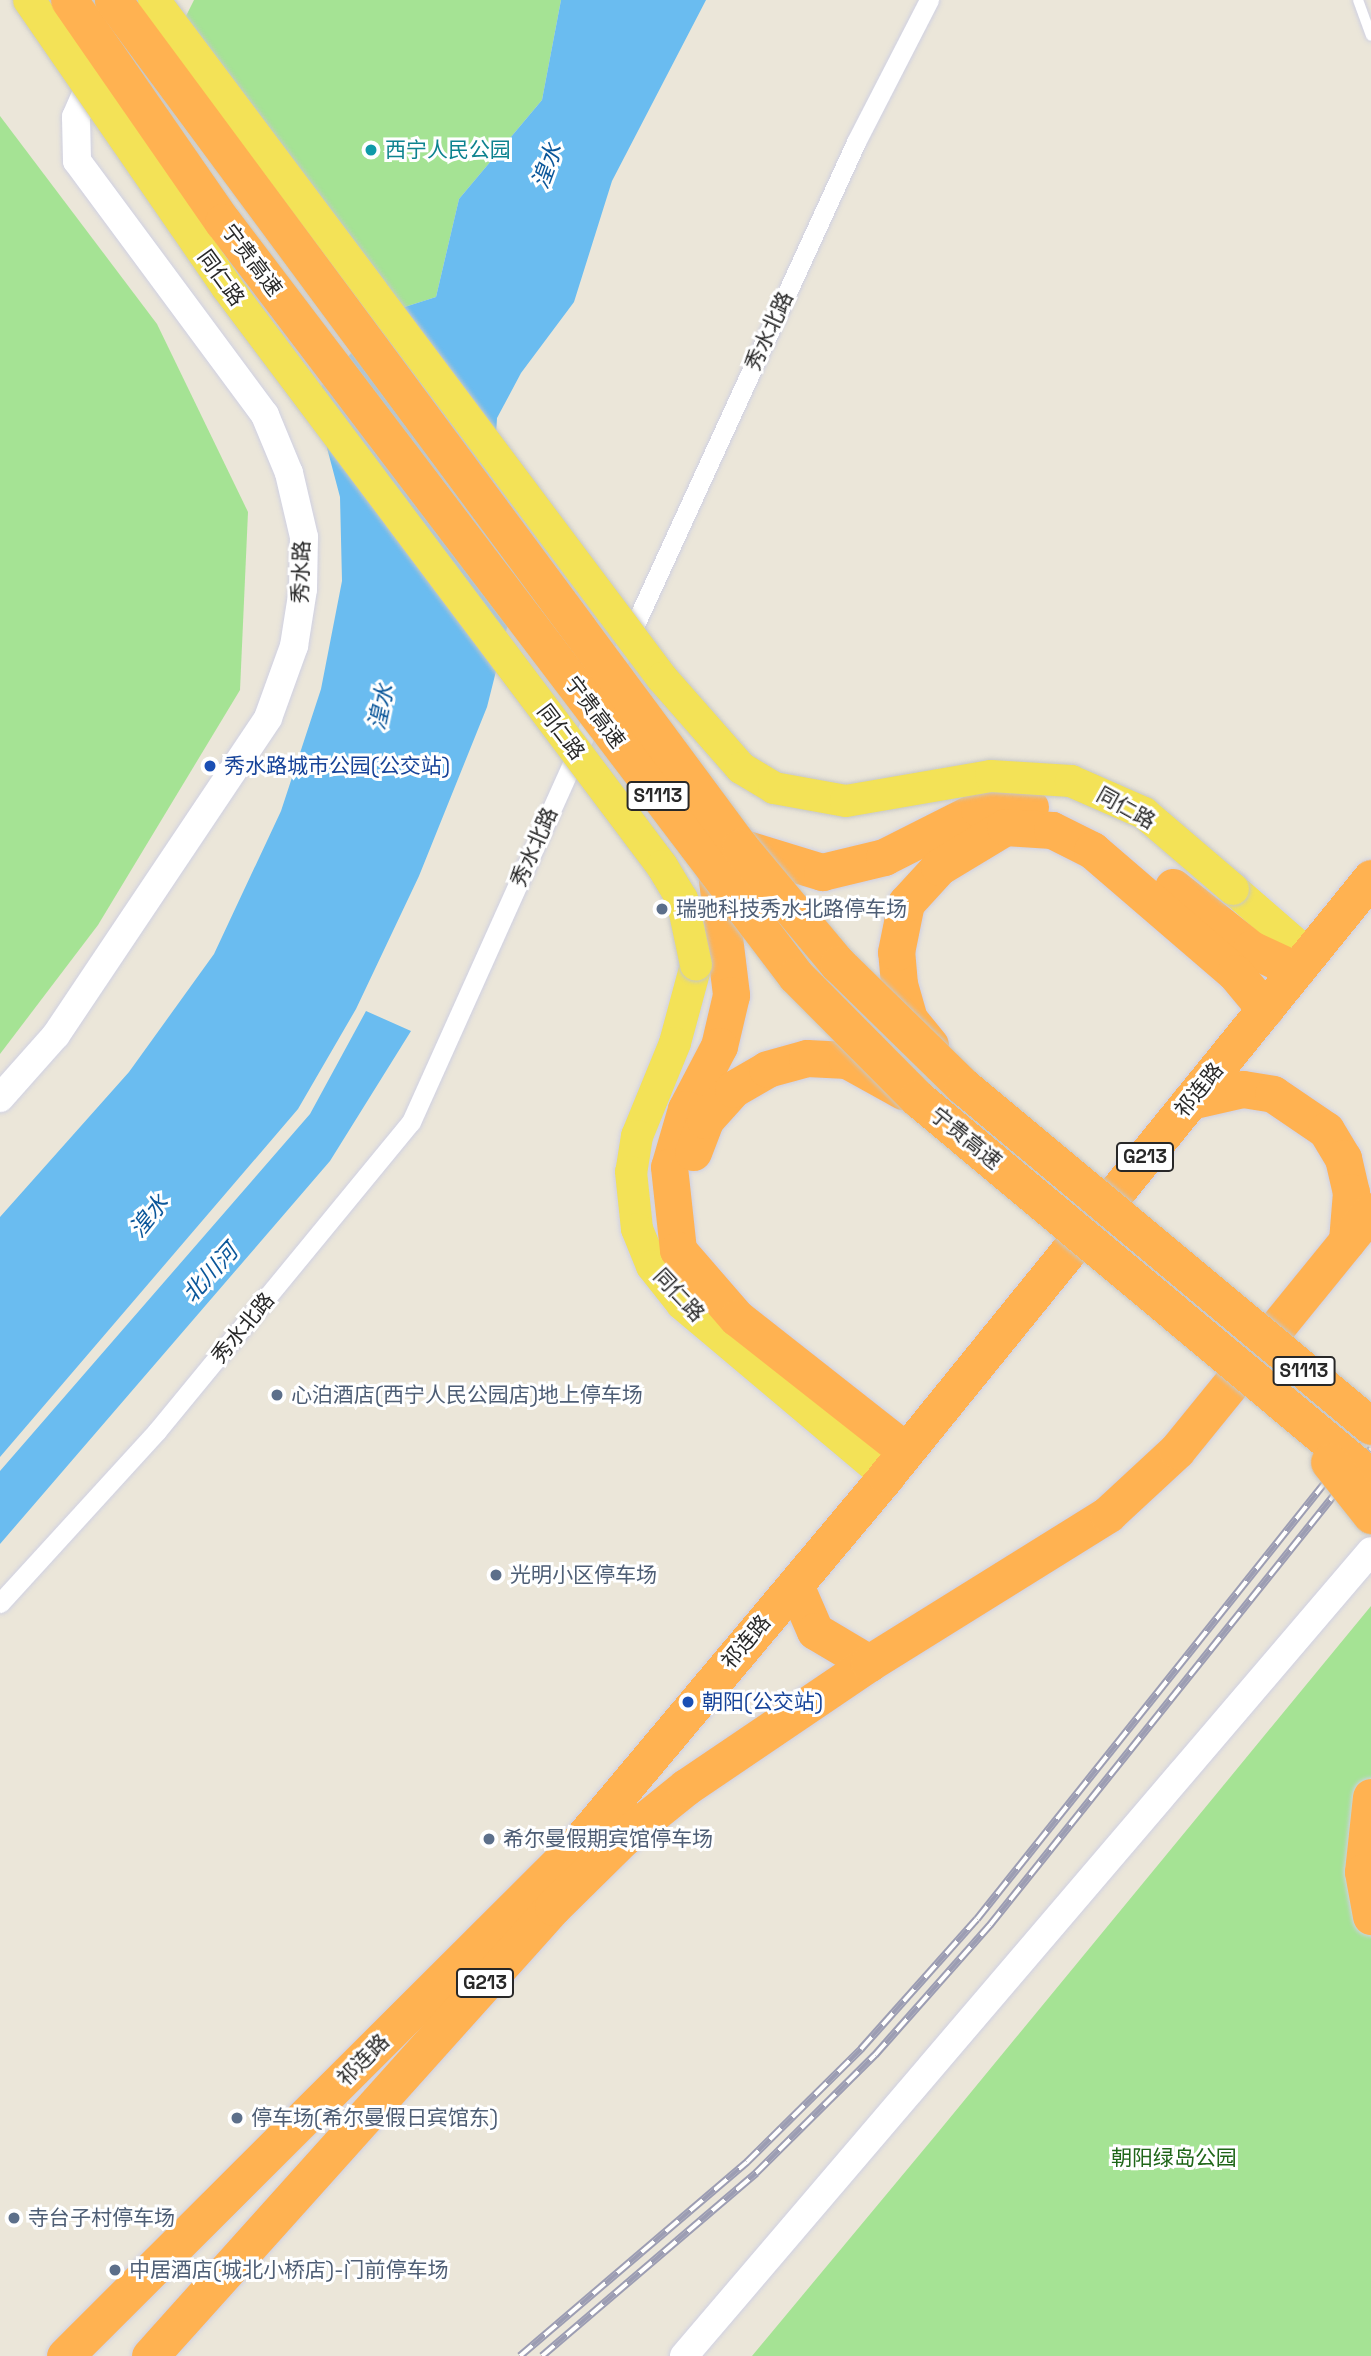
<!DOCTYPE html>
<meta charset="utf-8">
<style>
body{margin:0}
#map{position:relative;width:1371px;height:2356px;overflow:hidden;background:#ebe6d9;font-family:"Space Grotesk","Noto Sans SC",sans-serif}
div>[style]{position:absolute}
.green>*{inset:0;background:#a5e394}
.water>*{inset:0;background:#6abcf0}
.roads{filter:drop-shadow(0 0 2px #cfd0e2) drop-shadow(0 0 2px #cfd0e2)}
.lane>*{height:10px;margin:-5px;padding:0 5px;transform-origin:5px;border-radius:5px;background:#fff}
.street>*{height:19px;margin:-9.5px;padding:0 9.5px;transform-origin:9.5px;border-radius:9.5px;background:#fff}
.secondary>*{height:28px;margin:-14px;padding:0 14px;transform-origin:14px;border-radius:14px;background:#fff}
.primary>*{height:32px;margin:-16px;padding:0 16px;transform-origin:16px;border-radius:16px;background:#f3e257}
.highway>*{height:37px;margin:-18.5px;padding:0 18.5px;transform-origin:18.5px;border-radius:18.5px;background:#ffb251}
.rail>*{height:8px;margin-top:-4px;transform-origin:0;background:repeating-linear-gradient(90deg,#fff 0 16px,#9c9db3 0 32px);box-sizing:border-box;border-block:2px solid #9c9db3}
.bridges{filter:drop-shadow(0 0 2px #c7c7c7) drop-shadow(0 0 2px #c7c7c7)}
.primary-bridge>*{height:32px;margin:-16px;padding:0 16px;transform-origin:16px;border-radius:16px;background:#f3e257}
.highway-bridge>*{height:37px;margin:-18.5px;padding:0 18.5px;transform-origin:18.5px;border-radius:18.5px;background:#ffb251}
.dots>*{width:19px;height:19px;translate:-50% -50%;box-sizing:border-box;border:4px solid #fff;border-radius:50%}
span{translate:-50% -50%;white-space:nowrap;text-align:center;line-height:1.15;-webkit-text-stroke:6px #fff;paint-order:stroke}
.shield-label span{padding:2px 5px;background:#fff;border:2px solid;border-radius:5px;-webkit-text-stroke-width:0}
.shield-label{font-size:19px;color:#282828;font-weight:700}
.culture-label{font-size:21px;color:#0d838f}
.left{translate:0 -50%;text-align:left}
.street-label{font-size:21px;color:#282828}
.transit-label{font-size:21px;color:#164399}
.service-label{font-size:21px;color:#4e5e75}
.park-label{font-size:21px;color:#1f6618}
.water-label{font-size:23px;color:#0b579a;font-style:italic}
</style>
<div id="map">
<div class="green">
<i style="clip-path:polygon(194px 0,561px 0,542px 100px,459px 199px,436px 297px,389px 312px,374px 329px,169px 50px)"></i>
<i style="clip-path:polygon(0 116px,157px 324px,248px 512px,240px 690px,98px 925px,0 1054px)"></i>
<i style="clip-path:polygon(1371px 1606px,1371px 2356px,752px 2356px,935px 2136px)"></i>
</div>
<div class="water">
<i style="clip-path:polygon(561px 0,706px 0,612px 181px,574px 302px,521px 373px,497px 418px,493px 482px,514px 600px,487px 707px,419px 876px,356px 1009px,298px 1109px,0 1457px,0 1217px,129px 1072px,214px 954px,281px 811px,321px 689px,342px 581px,340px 497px,313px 395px,389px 312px,436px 297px,459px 199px,542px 100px)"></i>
<i style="clip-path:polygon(366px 1011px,411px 1031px,330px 1161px,0 1544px,0 1471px,310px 1114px)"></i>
</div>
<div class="roads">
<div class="lane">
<i style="left:1358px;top:0;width:38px;rotate:70deg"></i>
</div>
<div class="street">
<i style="left:611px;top:677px;width:588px;rotate:-65.39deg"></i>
<i style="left:856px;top:142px;width:160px;rotate:-62.8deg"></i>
<i style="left:0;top:1603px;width:233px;rotate:-47.6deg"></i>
<i style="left:157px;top:1431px;width:400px;rotate:-50.6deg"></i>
<i style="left:411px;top:1122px;width:454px;rotate:-65.8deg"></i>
</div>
<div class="secondary">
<i style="left:0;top:1098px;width:84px;rotate:-48.4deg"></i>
<i style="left:56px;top:1035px;width:381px;rotate:-56.2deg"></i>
<i style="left:268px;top:718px;width:77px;rotate:-70.1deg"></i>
<i style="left:294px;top:646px;width:58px;rotate:-81deg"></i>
<i style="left:303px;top:589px;width:52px;rotate:-88.9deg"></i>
<i style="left:304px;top:537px;width:66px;rotate:-103.2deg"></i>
<i style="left:289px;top:473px;width:63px;rotate:-112.5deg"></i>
<i style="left:265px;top:415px;width:316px;rotate:-126.5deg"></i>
<i style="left:77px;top:161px;width:44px;rotate:-91.3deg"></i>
<i style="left:76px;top:117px;width:52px;rotate:-66.4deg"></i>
<i style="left:684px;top:2356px;width:1058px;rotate:-49.52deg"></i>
</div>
<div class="primary">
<i style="left:1233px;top:889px;width:101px;rotate:41deg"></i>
<i style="left:696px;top:965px;width:81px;rotate:105.1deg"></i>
<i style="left:675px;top:1043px;width:100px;rotate:112.2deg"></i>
<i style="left:637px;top:1136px;width:36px;rotate:99deg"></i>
<i style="left:631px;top:1172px;width:57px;rotate:84deg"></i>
<i style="left:637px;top:1229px;width:40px;rotate:68deg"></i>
<i style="left:652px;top:1266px;width:48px;rotate:51.7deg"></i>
<i style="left:682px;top:1304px;width:267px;rotate:40.1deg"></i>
</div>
<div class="highway">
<i style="left:740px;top:847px;width:86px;rotate:17deg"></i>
<i style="left:822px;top:872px;width:64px;rotate:-13.6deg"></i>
<i style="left:884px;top:857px;width:106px;rotate:-26.8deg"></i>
<i style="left:979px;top:809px;width:51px;rotate:-2.2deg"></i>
<i style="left:716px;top:872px;width:124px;rotate:83deg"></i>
<i style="left:731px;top:995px;width:52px;rotate:103.2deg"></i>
<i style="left:719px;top:1046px;width:71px;rotate:117.6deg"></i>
<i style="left:686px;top:1109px;width:60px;rotate:106.3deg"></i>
<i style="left:669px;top:1167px;width:83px;rotate:83.8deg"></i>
<i style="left:678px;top:1250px;width:90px;rotate:49.1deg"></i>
<i style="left:737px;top:1318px;width:215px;rotate:38.2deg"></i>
<i style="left:1173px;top:887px;width:100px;rotate:38.5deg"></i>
<i style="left:1251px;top:949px;width:50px;rotate:25deg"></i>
<i style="left:930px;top:1045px;width:33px;rotate:-129deg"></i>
<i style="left:909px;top:1019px;width:36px;rotate:-106deg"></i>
<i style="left:899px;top:984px;width:32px;rotate:-95deg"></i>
<i style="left:896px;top:952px;width:50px;rotate:-78.5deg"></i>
<i style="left:906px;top:903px;width:49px;rotate:-47.5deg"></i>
<i style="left:939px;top:867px;width:77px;rotate:-31.2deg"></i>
<i style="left:1005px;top:827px;width:47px;rotate:3.7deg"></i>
<i style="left:1052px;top:830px;width:45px;rotate:26.6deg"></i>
<i style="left:1092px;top:850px;width:189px;rotate:40.7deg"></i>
<i style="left:1235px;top:973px;width:47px;rotate:50.2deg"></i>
<i style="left:1190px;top:1101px;width:54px;rotate:-12.8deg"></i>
<i style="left:1243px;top:1089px;width:30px;rotate:9deg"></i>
<i style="left:1273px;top:1094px;width:64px;rotate:34.2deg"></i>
<i style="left:1326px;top:1130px;width:33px;rotate:59deg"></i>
<i style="left:1343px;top:1158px;width:35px;rotate:77deg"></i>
<i style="left:1351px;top:1192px;width:49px;rotate:94.7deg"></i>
<i style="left:693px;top:1152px;width:34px;rotate:-69deg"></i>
<i style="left:705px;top:1120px;width:42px;rotate:-47.9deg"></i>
<i style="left:733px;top:1089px;width:39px;rotate:-30deg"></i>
<i style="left:767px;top:1069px;width:41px;rotate:-15.4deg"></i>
<i style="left:807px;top:1058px;width:40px;rotate:2.9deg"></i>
<i style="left:847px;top:1060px;width:64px;rotate:29deg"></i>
<i style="left:795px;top:1585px;width:50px;rotate:66.5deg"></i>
<i style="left:815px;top:1631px;width:63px;rotate:30.7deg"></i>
<i style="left:1371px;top:1797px;width:75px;rotate:96.1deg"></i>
<i style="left:1363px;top:1872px;width:45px;rotate:79.7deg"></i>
<i style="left:65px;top:2356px;width:721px;rotate:-44.94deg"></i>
<i style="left:575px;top:1847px;width:484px;rotate:-50deg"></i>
<i style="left:886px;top:1476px;width:770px;rotate:-50.96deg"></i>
<i style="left:150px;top:2356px;width:603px;rotate:-48.09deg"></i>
<i style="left:553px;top:1907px;width:100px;rotate:-44.6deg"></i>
<i style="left:624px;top:1837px;width:80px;rotate:-38.9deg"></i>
<i style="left:686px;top:1787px;width:221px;rotate:-34.1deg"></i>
<i style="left:869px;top:1663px;width:282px;rotate:-31.9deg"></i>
<i style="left:1108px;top:1514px;width:94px;rotate:-42.8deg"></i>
<i style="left:1177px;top:1450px;width:308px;rotate:-50.9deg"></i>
</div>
</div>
<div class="rail">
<i style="left:520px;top:2356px;width:299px;rotate:-40.5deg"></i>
<i style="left:747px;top:2162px;width:161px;rotate:-44.7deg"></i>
<i style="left:861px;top:2049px;width:174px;rotate:-48.3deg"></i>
<i style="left:977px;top:1919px;width:632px;rotate:-51.43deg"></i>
<i style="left:542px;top:2356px;width:282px;rotate:-40.5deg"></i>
<i style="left:756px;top:2173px;width:168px;rotate:-44.8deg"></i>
<i style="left:875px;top:2055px;width:174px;rotate:-48.5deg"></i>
<i style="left:990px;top:1925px;width:610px;rotate:-51.33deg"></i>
</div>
<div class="bridges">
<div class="primary-bridge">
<i style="left:29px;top:0;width:347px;rotate:55.4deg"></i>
<i style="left:226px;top:286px;width:726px;rotate:53.07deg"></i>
<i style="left:662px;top:866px;width:39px;rotate:59deg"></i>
<i style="left:682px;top:899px;width:67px;rotate:78deg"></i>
<i style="left:154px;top:0;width:847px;rotate:53.16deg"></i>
<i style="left:662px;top:678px;width:120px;rotate:48.7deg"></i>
<i style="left:741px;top:768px;width:39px;rotate:31deg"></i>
<i style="left:774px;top:788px;width:73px;rotate:10.2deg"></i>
<i style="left:846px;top:801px;width:147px;rotate:-9.8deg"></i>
<i style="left:991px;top:776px;width:80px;rotate:3.6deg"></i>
<i style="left:1071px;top:781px;width:80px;rotate:23.7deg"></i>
<i style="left:1144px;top:813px;width:117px;rotate:40.5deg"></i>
</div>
<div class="highway-bridge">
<i style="left:69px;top:0;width:270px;rotate:55.3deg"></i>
<i style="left:223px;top:222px;width:947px;rotate:52.77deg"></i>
<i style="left:796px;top:976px;width:172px;rotate:45.2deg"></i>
<i style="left:917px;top:1098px;width:591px;rotate:39.86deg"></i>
<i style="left:113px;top:0;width:1054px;rotate:53.49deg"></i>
<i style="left:740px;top:847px;width:153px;rotate:50.1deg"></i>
<i style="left:838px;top:964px;width:175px;rotate:44.3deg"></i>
<i style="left:963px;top:1086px;width:531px;rotate:39.81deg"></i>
<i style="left:1329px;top:1462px;width:68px;rotate:51.6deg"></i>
</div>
</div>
<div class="dots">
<i style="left:371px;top:150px;background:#0f9aa8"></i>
<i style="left:210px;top:766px;background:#1a4fb4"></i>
<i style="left:662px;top:909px;background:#5c6f8a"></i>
<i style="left:277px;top:1395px;background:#5c6f8a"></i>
<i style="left:496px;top:1575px;background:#5c6f8a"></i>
<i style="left:688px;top:1702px;background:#1a4fb4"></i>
<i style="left:489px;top:1839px;background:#5c6f8a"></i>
<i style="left:237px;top:2118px;background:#5c6f8a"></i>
<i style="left:14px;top:2218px;background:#5c6f8a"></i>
<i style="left:115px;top:2270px;background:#5c6f8a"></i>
</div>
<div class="shield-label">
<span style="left:658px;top:796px">S1113</span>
<span style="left:1145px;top:1157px">G213</span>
<span style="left:1304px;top:1371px">S1113</span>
<span style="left:485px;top:1983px">G213</span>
</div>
<div class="culture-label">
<span class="left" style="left:385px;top:150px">西宁人民公园</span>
</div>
<div class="street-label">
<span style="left:252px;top:260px;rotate:53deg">宁贵高速</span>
<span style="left:221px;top:278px;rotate:54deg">同仁路</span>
<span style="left:769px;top:331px;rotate:-65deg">秀水北路</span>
<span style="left:301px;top:572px;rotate:-88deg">秀水路</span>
<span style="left:595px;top:712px;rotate:53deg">宁贵高速</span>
<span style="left:561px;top:732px;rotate:53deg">同仁路</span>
<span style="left:1126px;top:808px;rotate:29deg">同仁路</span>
<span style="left:534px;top:847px;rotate:-66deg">秀水北路</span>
<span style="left:1199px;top:1090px;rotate:-51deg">祁连路</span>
<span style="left:966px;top:1138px;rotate:39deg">宁贵高速</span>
<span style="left:679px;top:1295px;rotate:47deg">同仁路</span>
<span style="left:243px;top:1328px;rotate:-50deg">秀水北路</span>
<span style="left:746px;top:1642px;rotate:-50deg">祁连路</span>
<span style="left:363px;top:2060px;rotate:-45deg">祁连路</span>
</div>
<div class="transit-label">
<span class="left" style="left:224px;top:766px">秀水路城市公园(公交站)</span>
<span class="left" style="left:702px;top:1702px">朝阳(公交站)</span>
</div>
<div class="service-label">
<span class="left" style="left:676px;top:909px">瑞驰科技秀水北路停车场</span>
<span class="left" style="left:291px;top:1395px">心泊酒店(西宁人民公园店)地上停车场</span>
<span class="left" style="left:510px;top:1575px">光明小区停车场</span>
<span class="left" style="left:503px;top:1839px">希尔曼假期宾馆停车场</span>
<span class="left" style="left:251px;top:2118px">停车场(希尔曼假日宾馆东)</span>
<span class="left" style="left:28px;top:2218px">寺台子村停车场</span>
<span class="left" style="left:129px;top:2270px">中居酒店(城北小桥店)-门前停车场</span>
</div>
<div class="park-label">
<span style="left:1174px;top:2158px">朝阳绿岛公园</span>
</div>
<div class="water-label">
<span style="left:547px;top:166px;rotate:-70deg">湟水</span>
<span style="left:381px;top:707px;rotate:-78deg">湟水</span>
<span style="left:149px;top:1216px;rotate:-51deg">湟水</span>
<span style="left:210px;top:1273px;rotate:-48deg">北川河</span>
</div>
</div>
